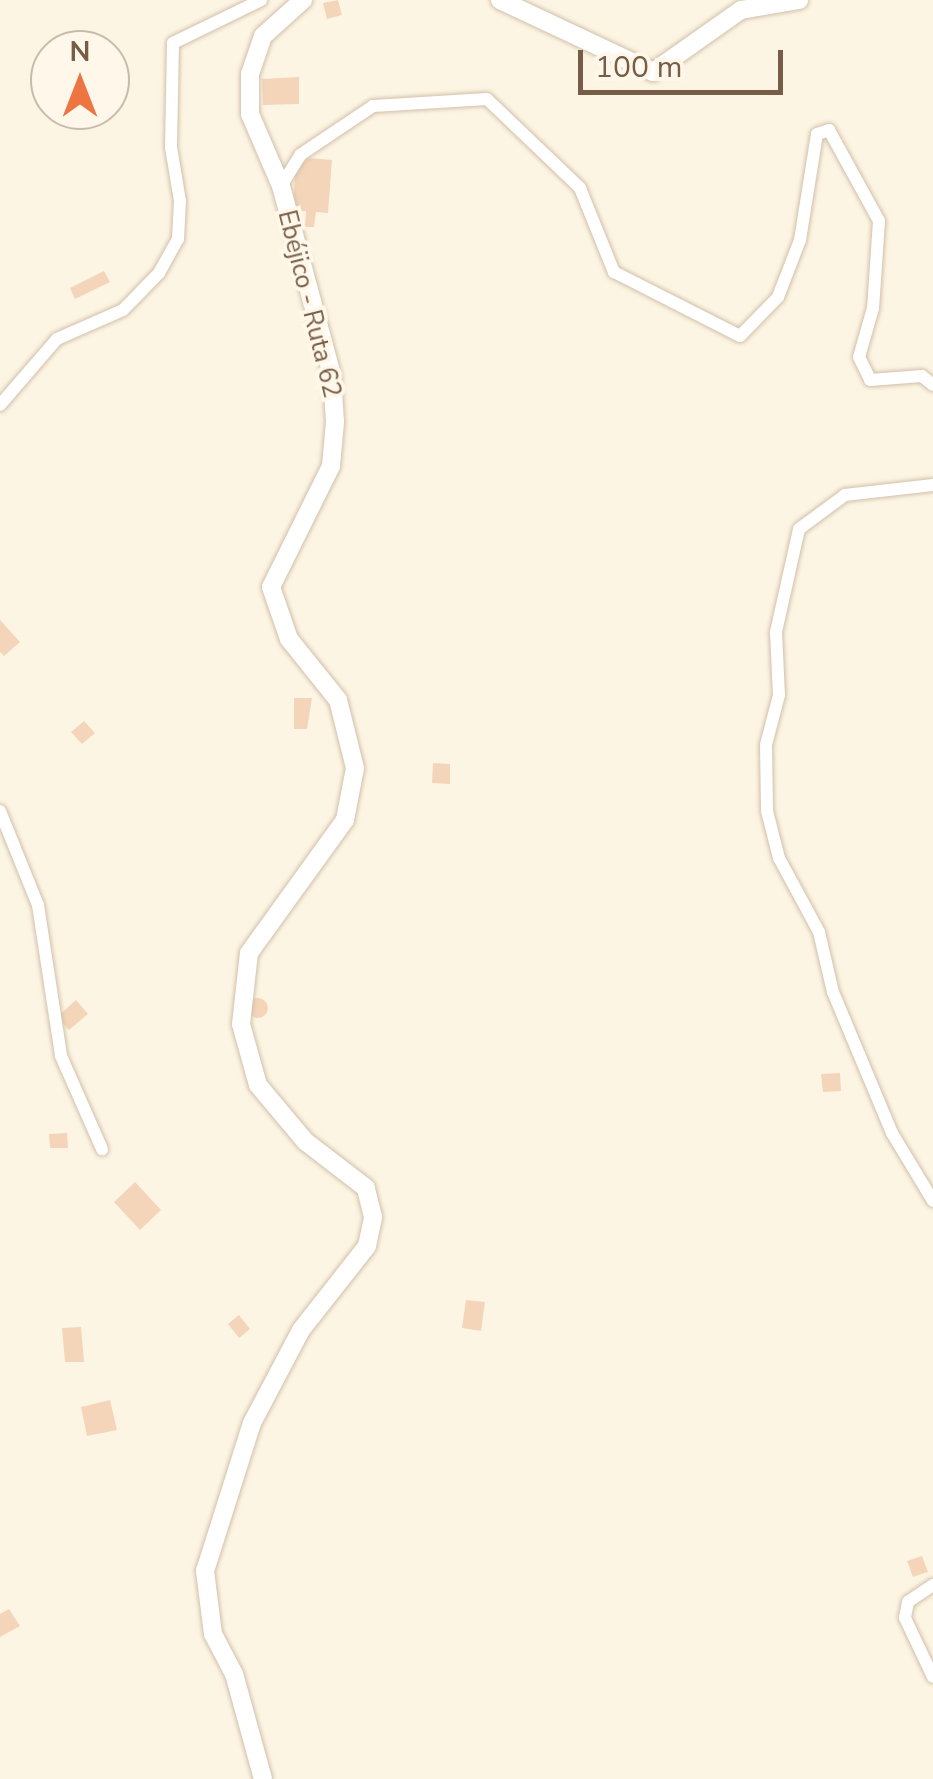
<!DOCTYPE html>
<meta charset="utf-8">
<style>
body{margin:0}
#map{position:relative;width:933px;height:1779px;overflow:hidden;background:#fdf5e3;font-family:"Nunito Sans",sans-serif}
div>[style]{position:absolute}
.building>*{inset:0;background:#f4d5b9}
.round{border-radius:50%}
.roads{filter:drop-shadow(0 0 2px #d1c0ab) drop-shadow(0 0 2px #d1c0ab)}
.street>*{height:12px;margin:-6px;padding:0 6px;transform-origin:6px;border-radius:6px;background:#fff}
.secondary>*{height:18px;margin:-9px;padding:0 9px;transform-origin:9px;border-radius:9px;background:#fff}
span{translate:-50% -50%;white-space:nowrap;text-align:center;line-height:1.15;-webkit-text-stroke:8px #fff8ea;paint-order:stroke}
.street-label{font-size:25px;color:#775c47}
.north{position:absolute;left:30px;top:30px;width:100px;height:100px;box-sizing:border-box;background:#fff8ea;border:2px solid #c9baa9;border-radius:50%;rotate:0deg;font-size:28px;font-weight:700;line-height:40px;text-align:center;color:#775c47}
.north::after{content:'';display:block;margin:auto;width:35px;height:45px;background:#ee7541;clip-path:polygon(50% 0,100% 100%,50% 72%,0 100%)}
.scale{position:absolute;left:578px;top:50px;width:205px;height:45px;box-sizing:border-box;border:5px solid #775c47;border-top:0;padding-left:12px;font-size:30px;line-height:35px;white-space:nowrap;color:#775c47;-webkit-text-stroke:8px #fff8ea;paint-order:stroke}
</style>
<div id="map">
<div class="building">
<i style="clip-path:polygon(338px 0,342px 15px,327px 19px,323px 3px)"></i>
<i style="clip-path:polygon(299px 77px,299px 104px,263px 105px,262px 79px)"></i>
<i style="clip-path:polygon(309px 158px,332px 160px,328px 213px,316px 212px,314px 227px,305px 227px,306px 211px,296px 211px,294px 195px,295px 169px)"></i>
<i style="clip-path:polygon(104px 271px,110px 282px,75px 299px,70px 288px)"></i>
<i style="clip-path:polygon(0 620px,20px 642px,4px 656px,0 652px)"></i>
<i style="clip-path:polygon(294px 698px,312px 698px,307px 729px,294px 729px)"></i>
<i style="clip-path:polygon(84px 721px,95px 733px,82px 744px,71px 732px)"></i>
<i style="clip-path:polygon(433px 763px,450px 764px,450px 784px,432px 783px)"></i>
<i class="round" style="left:248px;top:998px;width:20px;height:20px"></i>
<i style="clip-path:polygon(76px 1000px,88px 1014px,69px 1030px,57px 1017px)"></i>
<i style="clip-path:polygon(840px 1073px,841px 1091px,823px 1092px,821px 1074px)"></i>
<i style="clip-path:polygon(67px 1133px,68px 1148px,50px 1148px,49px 1134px)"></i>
<i style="clip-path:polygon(135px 1182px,161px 1210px,140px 1230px,114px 1202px)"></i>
<i style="clip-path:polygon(466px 1300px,485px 1302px,481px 1331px,462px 1328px)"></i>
<i style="clip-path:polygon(239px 1315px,250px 1329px,239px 1338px,228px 1324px)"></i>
<i style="clip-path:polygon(81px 1327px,84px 1362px,65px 1362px,62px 1328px)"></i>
<i style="clip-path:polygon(110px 1400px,117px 1430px,87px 1436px,81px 1407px)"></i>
<i style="clip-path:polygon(922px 1556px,928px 1572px,913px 1577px,907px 1561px)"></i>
<i style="clip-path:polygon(9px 1609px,20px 1626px,0 1637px,0 1614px)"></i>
</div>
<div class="roads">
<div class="street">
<i style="left:281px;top:186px;width:36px;rotate:-58deg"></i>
<i style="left:300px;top:155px;width:88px;rotate:-33.9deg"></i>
<i style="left:373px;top:106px;width:114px;rotate:-3.5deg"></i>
<i style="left:487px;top:99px;width:129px;rotate:43.7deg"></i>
<i style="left:580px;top:188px;width:91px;rotate:68deg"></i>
<i style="left:614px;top:272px;width:141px;rotate:26.9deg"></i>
<i style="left:740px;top:336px;width:54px;rotate:-45.7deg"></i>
<i style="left:778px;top:297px;width:61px;rotate:-68.9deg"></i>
<i style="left:800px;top:240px;width:107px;rotate:-80.9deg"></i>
<i style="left:817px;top:134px;width:13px;rotate:-18deg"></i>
<i style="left:829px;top:130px;width:104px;rotate:61.2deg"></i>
<i style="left:879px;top:221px;width:87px;rotate:93.9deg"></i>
<i style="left:873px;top:308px;width:51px;rotate:105.9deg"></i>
<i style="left:859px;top:357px;width:25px;rotate:64deg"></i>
<i style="left:870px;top:380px;width:52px;rotate:-4.4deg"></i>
<i style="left:922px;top:376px;width:14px;rotate:39deg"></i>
<i style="left:0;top:405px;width:87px;rotate:-49.2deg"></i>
<i style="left:57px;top:339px;width:72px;rotate:-23.7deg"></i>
<i style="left:123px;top:310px;width:52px;rotate:-45.8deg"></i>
<i style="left:159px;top:273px;width:39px;rotate:-61deg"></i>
<i style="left:178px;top:239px;width:38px;rotate:-87deg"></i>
<i style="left:180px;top:201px;width:55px;rotate:-99.5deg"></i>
<i style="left:171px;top:147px;width:104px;rotate:-88.9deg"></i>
<i style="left:173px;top:43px;width:98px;rotate:-26deg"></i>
<i style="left:933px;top:485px;width:89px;rotate:173.5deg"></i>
<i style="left:845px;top:495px;width:57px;rotate:143.5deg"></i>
<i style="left:799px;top:529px;width:106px;rotate:102.6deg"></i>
<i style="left:776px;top:632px;width:63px;rotate:87.3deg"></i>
<i style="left:779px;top:695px;width:52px;rotate:104.6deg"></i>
<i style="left:766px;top:745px;width:66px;rotate:89.1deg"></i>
<i style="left:767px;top:811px;width:49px;rotate:75.7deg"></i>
<i style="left:779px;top:858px;width:84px;rotate:61.6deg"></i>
<i style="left:819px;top:932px;width:62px;rotate:76.9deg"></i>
<i style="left:833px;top:992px;width:153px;rotate:67.3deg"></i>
<i style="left:892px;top:1133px;width:79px;rotate:58.9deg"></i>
<i style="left:0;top:811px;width:101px;rotate:68deg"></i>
<i style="left:38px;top:905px;width:153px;rotate:81.3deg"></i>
<i style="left:61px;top:1056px;width:102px;rotate:66.2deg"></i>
<i style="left:933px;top:1585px;width:30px;rotate:146deg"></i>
<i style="left:908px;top:1602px;width:16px;rotate:101deg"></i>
<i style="left:905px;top:1618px;width:65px;rotate:64.6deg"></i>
</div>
<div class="secondary">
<i style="left:500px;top:0;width:169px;rotate:25.2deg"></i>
<i style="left:653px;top:72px;width:108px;rotate:-35.2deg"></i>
<i style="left:741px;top:10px;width:59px;rotate:-9.8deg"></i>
<i style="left:263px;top:1779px;width:109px;rotate:-105.4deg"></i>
<i style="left:234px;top:1674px;width:45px;rotate:-117.7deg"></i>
<i style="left:213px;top:1634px;width:64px;rotate:-97.2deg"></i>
<i style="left:205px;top:1571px;width:155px;rotate:-72.4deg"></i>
<i style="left:252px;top:1423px;width:105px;rotate:-62.2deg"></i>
<i style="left:301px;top:1330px;width:107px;rotate:-51.8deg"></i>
<i style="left:367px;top:1246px;width:30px;rotate:-78deg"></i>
<i style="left:373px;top:1217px;width:30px;rotate:-104deg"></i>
<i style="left:366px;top:1188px;width:77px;rotate:-142.4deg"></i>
<i style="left:305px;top:1141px;width:73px;rotate:-130deg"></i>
<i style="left:258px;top:1085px;width:63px;rotate:-105.6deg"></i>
<i style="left:241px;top:1024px;width:71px;rotate:-83.6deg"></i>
<i style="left:249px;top:953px;width:164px;rotate:-54.2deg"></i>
<i style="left:345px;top:820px;width:53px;rotate:-79.1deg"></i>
<i style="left:355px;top:768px;width:70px;rotate:-104deg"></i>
<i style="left:338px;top:700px;width:78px;rotate:-128.8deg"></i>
<i style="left:289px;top:639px;width:55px;rotate:-109.1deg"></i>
<i style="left:271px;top:587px;width:135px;rotate:-63.6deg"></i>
<i style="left:331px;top:466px;width:44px;rotate:-84.8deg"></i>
<i style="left:335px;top:422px;width:47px;rotate:-93.7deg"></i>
<i style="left:332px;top:375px;width:196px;rotate:-105.1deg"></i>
<i style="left:281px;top:186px;width:78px;rotate:-113.3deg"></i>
<i style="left:250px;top:114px;width:40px;rotate:-90deg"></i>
<i style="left:250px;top:74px;width:40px;rotate:-71.1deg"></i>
<i style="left:263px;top:36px;width:54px;rotate:-42deg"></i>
</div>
</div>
<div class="street-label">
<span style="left:309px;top:304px;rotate:76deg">Ebéjico - Ruta 62</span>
</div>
<div class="north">N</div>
<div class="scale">100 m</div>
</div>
